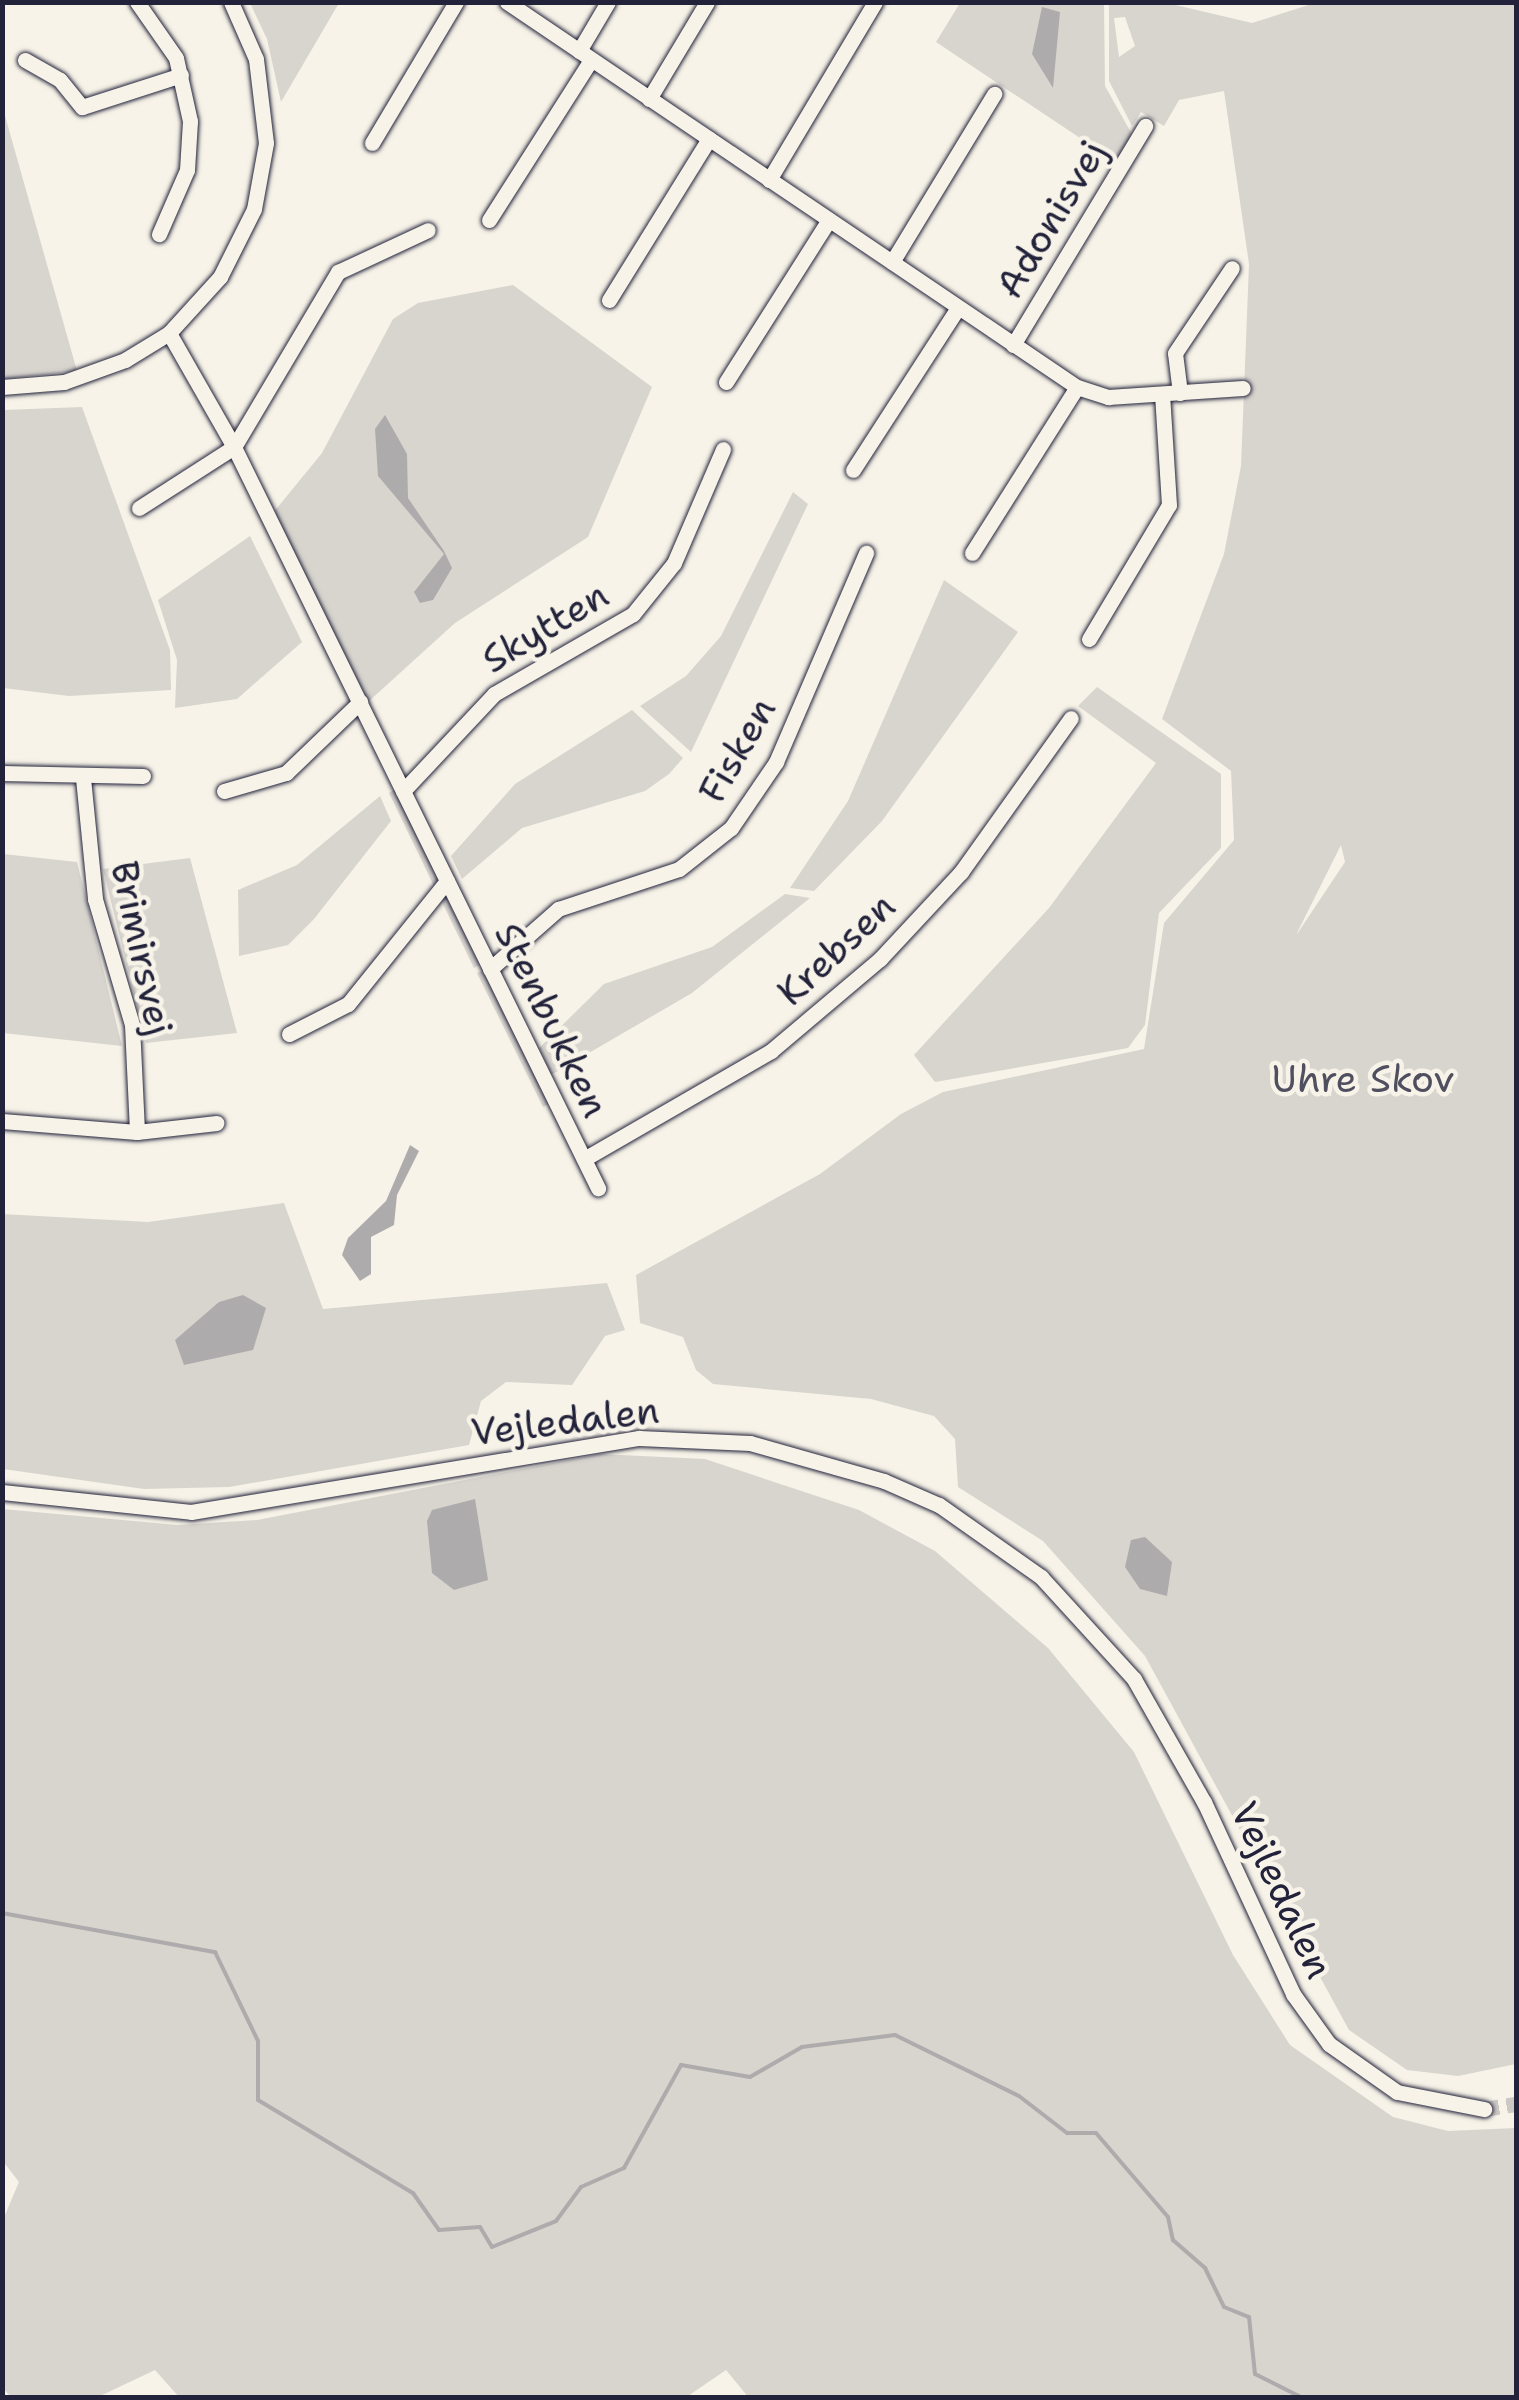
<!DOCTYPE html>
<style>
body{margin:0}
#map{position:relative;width:1519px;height:2400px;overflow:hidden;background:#f7f3e8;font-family:"Shantell Sans",sans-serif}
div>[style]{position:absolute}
.green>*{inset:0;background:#d8d5cf}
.water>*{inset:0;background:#aeabad}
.stream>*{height:4px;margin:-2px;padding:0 2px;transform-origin:2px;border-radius:2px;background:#aeabad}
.minor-tunnel>*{height:15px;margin-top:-7.5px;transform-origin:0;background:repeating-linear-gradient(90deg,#ccc9c5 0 15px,transparent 0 23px)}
.roads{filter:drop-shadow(0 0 2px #22223b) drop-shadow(0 0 2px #22223b)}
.minor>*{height:15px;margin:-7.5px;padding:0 7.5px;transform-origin:7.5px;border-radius:7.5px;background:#f7f3e8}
span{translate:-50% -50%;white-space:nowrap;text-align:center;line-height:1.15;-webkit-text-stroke:9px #f7f3e8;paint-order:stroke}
.street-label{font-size:38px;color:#22223b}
.park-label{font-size:38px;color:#504f60}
.frame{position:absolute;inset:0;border:5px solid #22223b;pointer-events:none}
</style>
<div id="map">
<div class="green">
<i style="clip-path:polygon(250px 3px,339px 3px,281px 102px,267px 39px)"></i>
<i style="clip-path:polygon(960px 3px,1104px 3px,1105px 86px,1134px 138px,1119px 164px,936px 42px)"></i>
<i style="clip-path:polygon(evenodd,1109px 3px,1167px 3px,1252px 23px,1315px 3px,1516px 3px,1516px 2064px,1458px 2076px,1407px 2070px,1349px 2030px,1145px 1656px,1043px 1541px,958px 1487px,955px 1439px,934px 1416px,871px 1399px,713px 1384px,696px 1370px,683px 1337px,640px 1323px,636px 1275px,820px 1174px,901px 1114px,943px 1092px,1144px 1049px,1164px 923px,1234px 840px,1231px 771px,1162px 719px,1224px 554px,1241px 466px,1249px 264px,1224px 91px,1179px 100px,1164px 126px,1141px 112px,1132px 126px,1109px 81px,1109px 3px,1125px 17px,1135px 46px,1119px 57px,1114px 18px,1125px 17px,1109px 3px,1341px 845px,1345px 862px,1297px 934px,1297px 933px,1341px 845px)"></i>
<i style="clip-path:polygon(2px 105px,77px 371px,3px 379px)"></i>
<i style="clip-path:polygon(513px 285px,652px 387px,588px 537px,455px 623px,368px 702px,273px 513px,322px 453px,393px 319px,418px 303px)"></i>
<i style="clip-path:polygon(82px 407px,170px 650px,171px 690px,69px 696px,3px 688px,3px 410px)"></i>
<i style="clip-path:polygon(793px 492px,808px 504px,691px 752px,640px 706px,686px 676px,721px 636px)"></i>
<i style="clip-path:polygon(250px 536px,302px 642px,237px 699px,175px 708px,177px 660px,158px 600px)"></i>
<i style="clip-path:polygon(944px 580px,1018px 632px,882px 821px,814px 891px,790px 888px,848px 801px)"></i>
<i style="clip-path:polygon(1097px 687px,1221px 774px,1221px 848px,1159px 913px,1145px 1025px,1128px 1048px,935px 1082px,914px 1055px,1049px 908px,1156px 763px,1078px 706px)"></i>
<i style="clip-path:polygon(632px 710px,683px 758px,669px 774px,645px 791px,522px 828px,462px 879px,451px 856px,515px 784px)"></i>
<i style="clip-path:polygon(395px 789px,438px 878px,434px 886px,389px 793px)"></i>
<i style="clip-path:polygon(380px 796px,391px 821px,314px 919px,288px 945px,239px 956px,238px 890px,297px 865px)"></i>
<i style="clip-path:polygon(3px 854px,77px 862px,122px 1046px,3px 1033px)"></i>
<i style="clip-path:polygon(190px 858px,237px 1033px,146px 1043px,103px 869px)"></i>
<i style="clip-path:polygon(785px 894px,810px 898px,692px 993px,551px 1075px,539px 1048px,604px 984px,712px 947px)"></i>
<i style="clip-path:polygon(446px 895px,481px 964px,474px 968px,440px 898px)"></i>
<i style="clip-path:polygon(484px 970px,549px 1104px,543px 1107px,477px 973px)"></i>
<i style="clip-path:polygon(284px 1203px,323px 1309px,607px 1283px,625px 1330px,605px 1336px,572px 1385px,506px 1382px,481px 1401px,469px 1445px,229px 1487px,144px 1489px,3px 1469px,2px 1214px,148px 1222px)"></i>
<i style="clip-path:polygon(600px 1454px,705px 1459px,859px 1510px,935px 1551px,1048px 1648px,1134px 1752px,1233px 1955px,1290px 2045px,1393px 2117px,1448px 2131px,1516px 2128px,1516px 2397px,749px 2398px,726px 2370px,685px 2398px,179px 2397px,155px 2370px,98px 2397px,11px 2397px,2px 2387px,2px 2222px,19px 2182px,2px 2160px,3px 1509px,177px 1525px,257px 1520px)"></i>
</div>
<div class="water">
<i style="clip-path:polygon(1042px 7px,1060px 12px,1053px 88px,1032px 54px)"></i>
<i style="clip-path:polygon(385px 415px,407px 454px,408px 498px,444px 551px,452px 568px,433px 600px,420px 603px,414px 592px,444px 554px,378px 476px,375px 429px)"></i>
<i style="clip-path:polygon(410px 1145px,419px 1151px,397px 1195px,394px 1225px,371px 1237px,371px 1274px,360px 1281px,342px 1255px,348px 1238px,386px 1201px)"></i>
<i style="clip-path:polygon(243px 1295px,266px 1308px,253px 1350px,184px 1365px,175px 1340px,219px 1302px)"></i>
<i style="clip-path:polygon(475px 1499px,488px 1580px,454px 1590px,432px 1573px,427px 1521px,432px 1510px)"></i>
<i style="clip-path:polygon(1145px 1537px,1172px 1562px,1167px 1596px,1140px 1589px,1125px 1567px,1131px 1540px)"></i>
</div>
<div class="stream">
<i style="left:2px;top:1913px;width:217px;rotate:10.4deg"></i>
<i style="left:215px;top:1952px;width:99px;rotate:64.2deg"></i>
<i style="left:258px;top:2041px;width:59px;rotate:90deg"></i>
<i style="left:258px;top:2100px;width:181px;rotate:31deg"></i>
<i style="left:413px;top:2193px;width:45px;rotate:54.9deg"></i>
<i style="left:439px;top:2230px;width:41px;rotate:-4.2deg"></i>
<i style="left:480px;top:2227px;width:23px;rotate:59deg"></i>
<i style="left:492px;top:2247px;width:69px;rotate:-22.1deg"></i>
<i style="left:556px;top:2221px;width:42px;rotate:-53.7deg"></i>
<i style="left:581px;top:2187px;width:47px;rotate:-23.8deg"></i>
<i style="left:624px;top:2168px;width:118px;rotate:-61deg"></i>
<i style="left:681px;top:2065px;width:70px;rotate:9.9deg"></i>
<i style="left:750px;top:2077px;width:60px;rotate:-30deg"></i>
<i style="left:802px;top:2047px;width:94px;rotate:-7.4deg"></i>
<i style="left:895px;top:2035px;width:138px;rotate:26.2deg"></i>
<i style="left:1019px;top:2096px;width:61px;rotate:37.6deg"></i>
<i style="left:1067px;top:2133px;width:29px"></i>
<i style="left:1096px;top:2133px;width:111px;rotate:49.4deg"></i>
<i style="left:1168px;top:2217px;width:24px;rotate:78deg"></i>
<i style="left:1173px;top:2240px;width:43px;rotate:41.2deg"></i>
<i style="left:1205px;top:2268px;width:43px;rotate:64deg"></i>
<i style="left:1224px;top:2307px;width:27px;rotate:22deg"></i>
<i style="left:1249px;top:2317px;width:57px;rotate:84deg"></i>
<i style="left:1255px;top:2374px;width:54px;rotate:26.6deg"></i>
</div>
<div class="minor-tunnel">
<i style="left:1484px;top:2109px;width:32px;rotate:-9deg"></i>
</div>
<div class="roads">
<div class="minor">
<i style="left:137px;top:2px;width:68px;rotate:55.1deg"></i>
<i style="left:176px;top:58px;width:65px;rotate:77.5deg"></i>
<i style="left:190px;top:121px;width:49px;rotate:93.5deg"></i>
<i style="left:187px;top:170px;width:70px;rotate:113.6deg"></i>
<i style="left:507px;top:2px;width:688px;rotate:34.04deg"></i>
<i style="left:1077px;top:387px;width:33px;rotate:18deg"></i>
<i style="left:1108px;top:397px;width:135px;rotate:-3.8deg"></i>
<i style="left:579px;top:51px;width:57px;rotate:-59.4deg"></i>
<i style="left:25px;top:60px;width:40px;rotate:29.7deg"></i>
<i style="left:60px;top:80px;width:35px;rotate:51deg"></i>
<i style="left:82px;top:107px;width:104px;rotate:-17.9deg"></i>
<i style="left:649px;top:99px;width:113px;rotate:-59.1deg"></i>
<i style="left:372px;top:143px;width:164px;rotate:-59.2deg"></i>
<i style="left:769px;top:180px;width:207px;rotate:-59.2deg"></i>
<i style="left:489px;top:220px;width:190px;rotate:-57.5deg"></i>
<i style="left:892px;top:262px;width:197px;rotate:-58.7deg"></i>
<i style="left:609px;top:300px;width:190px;rotate:-58.2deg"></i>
<i style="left:169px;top:333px;width:131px;rotate:60.3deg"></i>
<i style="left:234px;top:447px;width:826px;rotate:63.84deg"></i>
<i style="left:1013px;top:345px;width:256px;rotate:-58.9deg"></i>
<i style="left:726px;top:382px;width:192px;rotate:-57.6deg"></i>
<i style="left:2px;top:387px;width:62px;rotate:-4.6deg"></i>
<i style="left:64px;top:382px;width:65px;rotate:-19.8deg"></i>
<i style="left:125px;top:360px;width:52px;rotate:-31.5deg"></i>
<i style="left:169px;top:333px;width:76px;rotate:-47.7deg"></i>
<i style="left:220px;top:277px;width:76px;rotate:-63.4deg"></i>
<i style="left:254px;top:209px;width:67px;rotate:-79.7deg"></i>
<i style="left:266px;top:143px;width:85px;rotate:-96.8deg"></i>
<i style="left:256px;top:59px;width:62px;rotate:-113.7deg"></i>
<i style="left:1180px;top:393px;width:40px;rotate:-97.1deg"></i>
<i style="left:1175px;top:353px;width:102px;rotate:-56.2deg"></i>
<i style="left:853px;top:470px;width:193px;rotate:-57.1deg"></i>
<i style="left:139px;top:508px;width:113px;rotate:-32.7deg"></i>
<i style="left:234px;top:447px;width:204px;rotate:-59.3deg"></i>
<i style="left:338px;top:272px;width:99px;rotate:-25deg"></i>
<i style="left:972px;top:553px;width:196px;rotate:-57.7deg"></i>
<i style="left:1089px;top:639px;width:156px;rotate:-59.2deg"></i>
<i style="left:1169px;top:505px;width:111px;rotate:-93.6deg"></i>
<i style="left:2px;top:773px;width:141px;rotate:1.2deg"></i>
<i style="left:83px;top:778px;width:122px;rotate:84.3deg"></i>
<i style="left:95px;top:899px;width:131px;rotate:73.6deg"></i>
<i style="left:132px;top:1025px;width:107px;rotate:87.3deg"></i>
<i style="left:224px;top:791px;width:65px;rotate:-16.2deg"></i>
<i style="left:286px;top:773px;width:103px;rotate:-43.8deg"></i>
<i style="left:403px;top:791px;width:133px;rotate:-46.8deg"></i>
<i style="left:494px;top:694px;width:160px;rotate:-29.9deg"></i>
<i style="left:633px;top:614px;width:65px;rotate:-51.2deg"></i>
<i style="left:674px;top:563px;width:124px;rotate:-66.7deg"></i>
<i style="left:490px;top:969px;width:91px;rotate:-41.4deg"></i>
<i style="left:558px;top:909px;width:127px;rotate:-18.3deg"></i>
<i style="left:679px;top:869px;width:66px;rotate:-38.3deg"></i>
<i style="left:731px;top:828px;width:80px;rotate:-55.7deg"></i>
<i style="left:776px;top:762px;width:228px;rotate:-66.7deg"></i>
<i style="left:289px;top:1034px;width:66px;rotate:-27deg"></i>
<i style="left:348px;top:1004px;width:158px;rotate:-51.2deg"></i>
<i style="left:2px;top:1121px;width:135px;rotate:4.7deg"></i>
<i style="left:137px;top:1132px;width:80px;rotate:-6.5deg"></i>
<i style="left:584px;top:1159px;width:216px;rotate:-30deg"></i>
<i style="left:771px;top:1051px;width:143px;rotate:-40.2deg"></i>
<i style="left:880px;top:959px;width:119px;rotate:-47deg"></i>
<i style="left:961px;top:872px;width:189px;rotate:-54.5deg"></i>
<i style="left:2px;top:1492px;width:190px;rotate:6deg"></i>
<i style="left:191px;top:1512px;width:454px;rotate:-9.4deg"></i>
<i style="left:639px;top:1438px;width:111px;rotate:2.6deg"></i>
<i style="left:750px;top:1443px;width:139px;rotate:15.8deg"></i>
<i style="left:884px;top:1481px;width:60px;rotate:23.6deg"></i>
<i style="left:939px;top:1505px;width:125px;rotate:35.2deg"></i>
<i style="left:1041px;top:1577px;width:138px;rotate:47.6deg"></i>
<i style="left:1134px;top:1679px;width:142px;rotate:60.4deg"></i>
<i style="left:1204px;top:1802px;width:212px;rotate:65.1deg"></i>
<i style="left:1293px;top:1994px;width:62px;rotate:54.2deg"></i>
<i style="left:1329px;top:2044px;width:83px;rotate:35.2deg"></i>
<i style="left:1397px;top:2092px;width:89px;rotate:11.1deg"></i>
</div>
</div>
<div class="street-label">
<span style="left:1051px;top:219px;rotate:-59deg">Adonisvej</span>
<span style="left:545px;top:627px;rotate:-31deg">Skytten</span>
<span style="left:737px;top:750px;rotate:-60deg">Fisken</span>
<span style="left:142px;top:948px;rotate:78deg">Brimirsvej</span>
<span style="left:836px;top:949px;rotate:-43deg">Krebsen</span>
<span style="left:552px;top:1020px;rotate:64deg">Stenbukken</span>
<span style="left:565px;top:1421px;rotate:-7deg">Vejledalen</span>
<span style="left:1282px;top:1890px;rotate:65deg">Vejledalen</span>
</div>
<div class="park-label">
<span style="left:1363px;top:1079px">Uhre Skov</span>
</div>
<div class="frame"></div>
</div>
